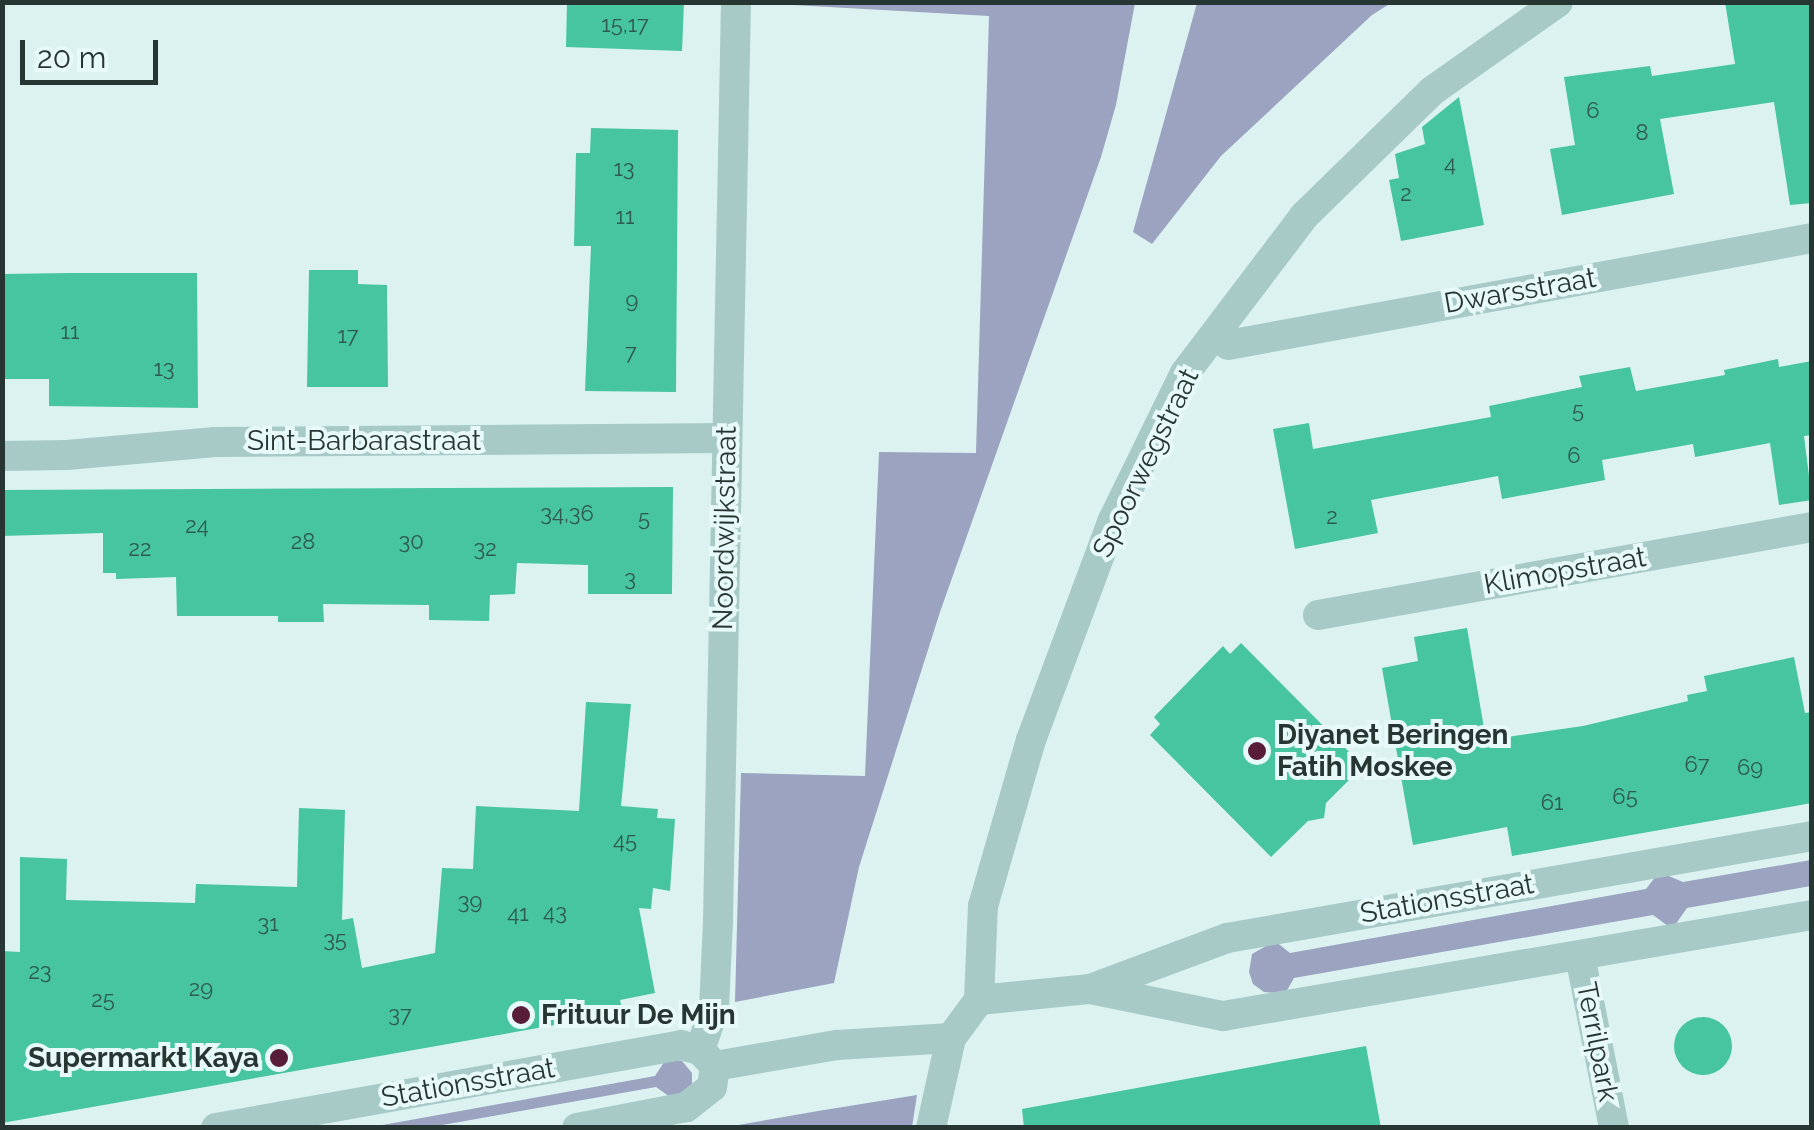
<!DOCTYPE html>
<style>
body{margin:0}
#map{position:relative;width:1814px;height:1130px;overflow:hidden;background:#dbf2f1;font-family:Raleway,sans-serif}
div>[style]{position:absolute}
.green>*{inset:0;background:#9ba3c1}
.building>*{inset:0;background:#46c59f}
.round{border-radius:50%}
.minor>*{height:30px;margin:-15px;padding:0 15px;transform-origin:15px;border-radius:15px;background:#a7cac7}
.dots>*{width:28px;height:28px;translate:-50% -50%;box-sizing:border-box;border:5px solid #e7f9f9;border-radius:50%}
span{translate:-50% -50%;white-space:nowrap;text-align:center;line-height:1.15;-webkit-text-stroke:8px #e7f9f9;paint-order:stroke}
.number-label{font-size:22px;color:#305a4e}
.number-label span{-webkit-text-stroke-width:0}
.street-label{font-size:28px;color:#283633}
.poi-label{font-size:28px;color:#283633;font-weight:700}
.left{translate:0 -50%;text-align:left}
.right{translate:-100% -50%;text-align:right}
.frame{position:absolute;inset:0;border:5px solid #283633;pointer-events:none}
.scale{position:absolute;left:20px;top:40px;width:138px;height:45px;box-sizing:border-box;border:5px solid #283633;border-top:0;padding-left:12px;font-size:30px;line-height:35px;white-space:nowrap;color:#283633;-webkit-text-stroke:8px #e7f9f9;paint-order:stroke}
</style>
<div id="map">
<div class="green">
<i style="clip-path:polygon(756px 3px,1135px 3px,1116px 105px,1101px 157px,940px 612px,859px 867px,834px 983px,735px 1002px,741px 773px,865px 776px,879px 452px,976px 453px,989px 16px)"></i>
<i style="clip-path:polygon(1197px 3px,1391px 3px,1372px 15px,1221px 156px,1152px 244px,1133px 232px)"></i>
<i style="clip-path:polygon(1811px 860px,1811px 886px,1687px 908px,1675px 925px,1668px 926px,1653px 915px,1294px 978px,1285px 994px,1264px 992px,1253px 984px,1249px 972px,1252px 954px,1275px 941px,1290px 953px,1646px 889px,1659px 872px,1683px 882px)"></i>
<i style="clip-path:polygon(666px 1059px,682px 1061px,692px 1073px,692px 1084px,673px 1099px,656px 1087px,431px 1127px,366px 1128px,655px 1076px)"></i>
<i style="clip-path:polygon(917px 1095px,912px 1127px,727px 1127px,818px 1111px)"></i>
</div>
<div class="building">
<i style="clip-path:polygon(567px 2px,684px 2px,682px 51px,566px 47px)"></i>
<i style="clip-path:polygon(1725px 2px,1812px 2px,1812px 203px,1790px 205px,1774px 102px,1660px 119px,1674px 194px,1562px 215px,1550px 149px,1575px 145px,1564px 77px,1650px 66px,1652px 76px,1735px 64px)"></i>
<i style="clip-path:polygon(1459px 97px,1484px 225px,1401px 241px,1389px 180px,1399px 178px,1395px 154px,1425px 144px,1422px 127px)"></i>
<i style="clip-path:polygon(591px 128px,678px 130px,676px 392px,585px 391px,591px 246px,574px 246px,576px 153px,590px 153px)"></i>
<i style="clip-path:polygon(309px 270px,358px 270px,358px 284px,387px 285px,388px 387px,307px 387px)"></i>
<i style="clip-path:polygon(71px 273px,197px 273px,198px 408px,49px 406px,49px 379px,2px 379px,2px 274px)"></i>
<i style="clip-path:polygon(1778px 359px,1779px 367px,1812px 361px,1812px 435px,1804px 436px,1812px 500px,1779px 505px,1770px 443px,1695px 457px,1693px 444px,1602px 460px,1605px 480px,1502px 499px,1498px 476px,1371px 500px,1378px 533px,1295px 549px,1273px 429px,1309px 423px,1313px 449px,1491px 417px,1489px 406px,1582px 387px,1579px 376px,1630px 367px,1636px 391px,1725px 375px,1724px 370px)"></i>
<i style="clip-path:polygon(673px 487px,672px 594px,588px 594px,588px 565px,517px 563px,515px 594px,490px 595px,489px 621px,429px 620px,429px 605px,323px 604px,324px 622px,278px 622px,278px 616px,177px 616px,176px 577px,116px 579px,116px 573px,103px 573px,103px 533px,2px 536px,2px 490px)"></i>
<i style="clip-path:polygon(1467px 628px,1486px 740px,1583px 726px,1688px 701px,1687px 695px,1707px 691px,1704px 676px,1794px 657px,1805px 713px,1812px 712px,1812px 803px,1512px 856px,1507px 827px,1413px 845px,1382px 668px,1418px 661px,1414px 637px)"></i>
<i style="clip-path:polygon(1241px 643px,1363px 766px,1326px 803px,1324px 818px,1308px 821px,1271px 857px,1150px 735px,1160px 724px,1154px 717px,1223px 646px,1230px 654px)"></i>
<i style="clip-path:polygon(586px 702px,631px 704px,621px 806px,658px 809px,657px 818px,675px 819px,670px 891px,653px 888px,651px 909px,639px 908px,655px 993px,620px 1000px,623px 1013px,2px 1123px,2px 951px,20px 952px,20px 857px,67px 859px,66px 900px,195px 903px,196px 884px,297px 887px,299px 808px,345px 810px,342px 920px,353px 918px,362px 968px,435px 953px,442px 868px,473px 869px,476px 806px,579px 811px)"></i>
<i class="round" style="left:1674px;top:1017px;width:58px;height:58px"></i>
<i style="clip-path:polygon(1366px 1046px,1381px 1128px,1024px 1128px,1022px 1109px)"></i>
</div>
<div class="minor">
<i style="left:1228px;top:345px;width:594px;rotate:-10.38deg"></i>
<i style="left:2px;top:456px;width:65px;rotate:-0.9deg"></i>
<i style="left:67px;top:455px;width:149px;rotate:-5deg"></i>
<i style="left:215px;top:442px;width:512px;rotate:-0.45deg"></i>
<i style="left:1318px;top:615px;width:502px;rotate:-10.1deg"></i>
<i style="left:1580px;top:956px;width:175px;rotate:78.8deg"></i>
<i style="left:1090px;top:989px;width:136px;rotate:11.5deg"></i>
<i style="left:1223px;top:1016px;width:598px;rotate:-9.73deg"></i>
<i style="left:979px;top:1000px;width:94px;rotate:-87.6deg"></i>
<i style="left:983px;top:906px;width:173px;rotate:-73.9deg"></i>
<i style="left:1031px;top:740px;width:235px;rotate:-69.6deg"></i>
<i style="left:1113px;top:520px;width:164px;rotate:-63.9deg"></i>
<i style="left:1185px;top:373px;width:197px;rotate:-52.8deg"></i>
<i style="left:1304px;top:216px;width:179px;rotate:-44.3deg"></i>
<i style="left:1432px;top:91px;width:154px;rotate:-35.2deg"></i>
<i style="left:700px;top:1050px;width:43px;rotate:-71.1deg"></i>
<i style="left:714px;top:1009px;width:88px;rotate:-87.4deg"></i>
<i style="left:718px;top:921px;width:919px;rotate:-88.88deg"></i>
<i style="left:715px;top:1066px;width:124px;rotate:-9.8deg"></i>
<i style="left:837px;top:1045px;width:114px;rotate:-3.5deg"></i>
<i style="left:216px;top:1128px;width:472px;rotate:-10.1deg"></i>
<i style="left:681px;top:1045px;width:20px;rotate:15deg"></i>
<i style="left:700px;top:1050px;width:22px;rotate:47deg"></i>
<i style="left:715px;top:1066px;width:21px;rotate:98deg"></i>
<i style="left:712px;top:1087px;width:33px;rotate:142deg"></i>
<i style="left:686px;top:1107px;width:111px;rotate:169.1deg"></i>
<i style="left:931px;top:1128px;width:92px;rotate:-77.5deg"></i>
<i style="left:951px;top:1038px;width:47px;rotate:-53.6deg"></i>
<i style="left:979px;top:1000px;width:112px;rotate:-5.7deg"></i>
<i style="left:1090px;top:989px;width:146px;rotate:-20.4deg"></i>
<i style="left:1227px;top:938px;width:594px;rotate:-9.89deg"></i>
</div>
<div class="dots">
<i style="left:1257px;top:751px;background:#571d39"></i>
<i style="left:521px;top:1015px;background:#571d39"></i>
<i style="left:279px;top:1058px;background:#571d39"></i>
</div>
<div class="number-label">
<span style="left:625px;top:25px">15,17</span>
<span style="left:1593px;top:111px">6</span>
<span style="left:1642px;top:133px">8</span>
<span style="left:1450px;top:164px">4</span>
<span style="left:624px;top:169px">13</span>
<span style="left:1406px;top:194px">2</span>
<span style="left:625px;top:217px">11</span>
<span style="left:632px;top:301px">9</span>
<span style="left:70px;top:332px">11</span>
<span style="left:348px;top:336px">17</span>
<span style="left:631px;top:353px">7</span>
<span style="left:164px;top:369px">13</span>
<span style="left:1578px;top:411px">5</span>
<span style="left:1574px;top:456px">6</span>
<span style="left:567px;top:514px">34,36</span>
<span style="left:1332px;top:517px">2</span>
<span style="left:644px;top:519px">5</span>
<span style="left:197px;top:526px">24</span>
<span style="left:303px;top:542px">28</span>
<span style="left:411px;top:542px">30</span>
<span style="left:140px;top:549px">22</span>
<span style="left:485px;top:549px">32</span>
<span style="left:630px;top:579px">3</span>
<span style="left:1697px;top:765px">67</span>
<span style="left:1750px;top:768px">69</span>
<span style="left:1625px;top:797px">65</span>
<span style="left:1552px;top:803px">61</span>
<span style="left:625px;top:841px">45</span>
<span style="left:470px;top:902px">39</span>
<span style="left:555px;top:913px">43</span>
<span style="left:518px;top:914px">41</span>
<span style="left:268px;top:924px">31</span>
<span style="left:335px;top:940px">35</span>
<span style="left:40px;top:972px">23</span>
<span style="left:201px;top:989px">29</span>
<span style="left:103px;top:1000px">25</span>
<span style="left:400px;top:1015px">37</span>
</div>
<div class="street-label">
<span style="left:1520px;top:291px;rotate:-10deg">Dwarsstraat</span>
<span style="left:364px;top:441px">Sint-Barbarastraat</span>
<span style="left:1146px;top:463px;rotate:-64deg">Spoorwegstraat</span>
<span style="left:725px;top:528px;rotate:-89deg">Noordwijkstraat</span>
<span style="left:1565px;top:571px;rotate:-10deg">Klimopstraat</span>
<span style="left:1447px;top:899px;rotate:-10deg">Stationsstraat</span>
<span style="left:1597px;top:1042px;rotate:79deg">Terrilpark</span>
<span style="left:468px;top:1083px;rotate:-10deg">Stationsstraat</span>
</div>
<div class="poi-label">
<span class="left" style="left:1277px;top:751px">Diyanet Beringen<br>Fatih Moskee</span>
<span class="left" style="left:541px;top:1015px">Frituur De Mijn</span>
<span class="right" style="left:259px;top:1058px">Supermarkt Kaya</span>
</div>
<div class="frame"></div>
<div class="scale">20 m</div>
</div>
